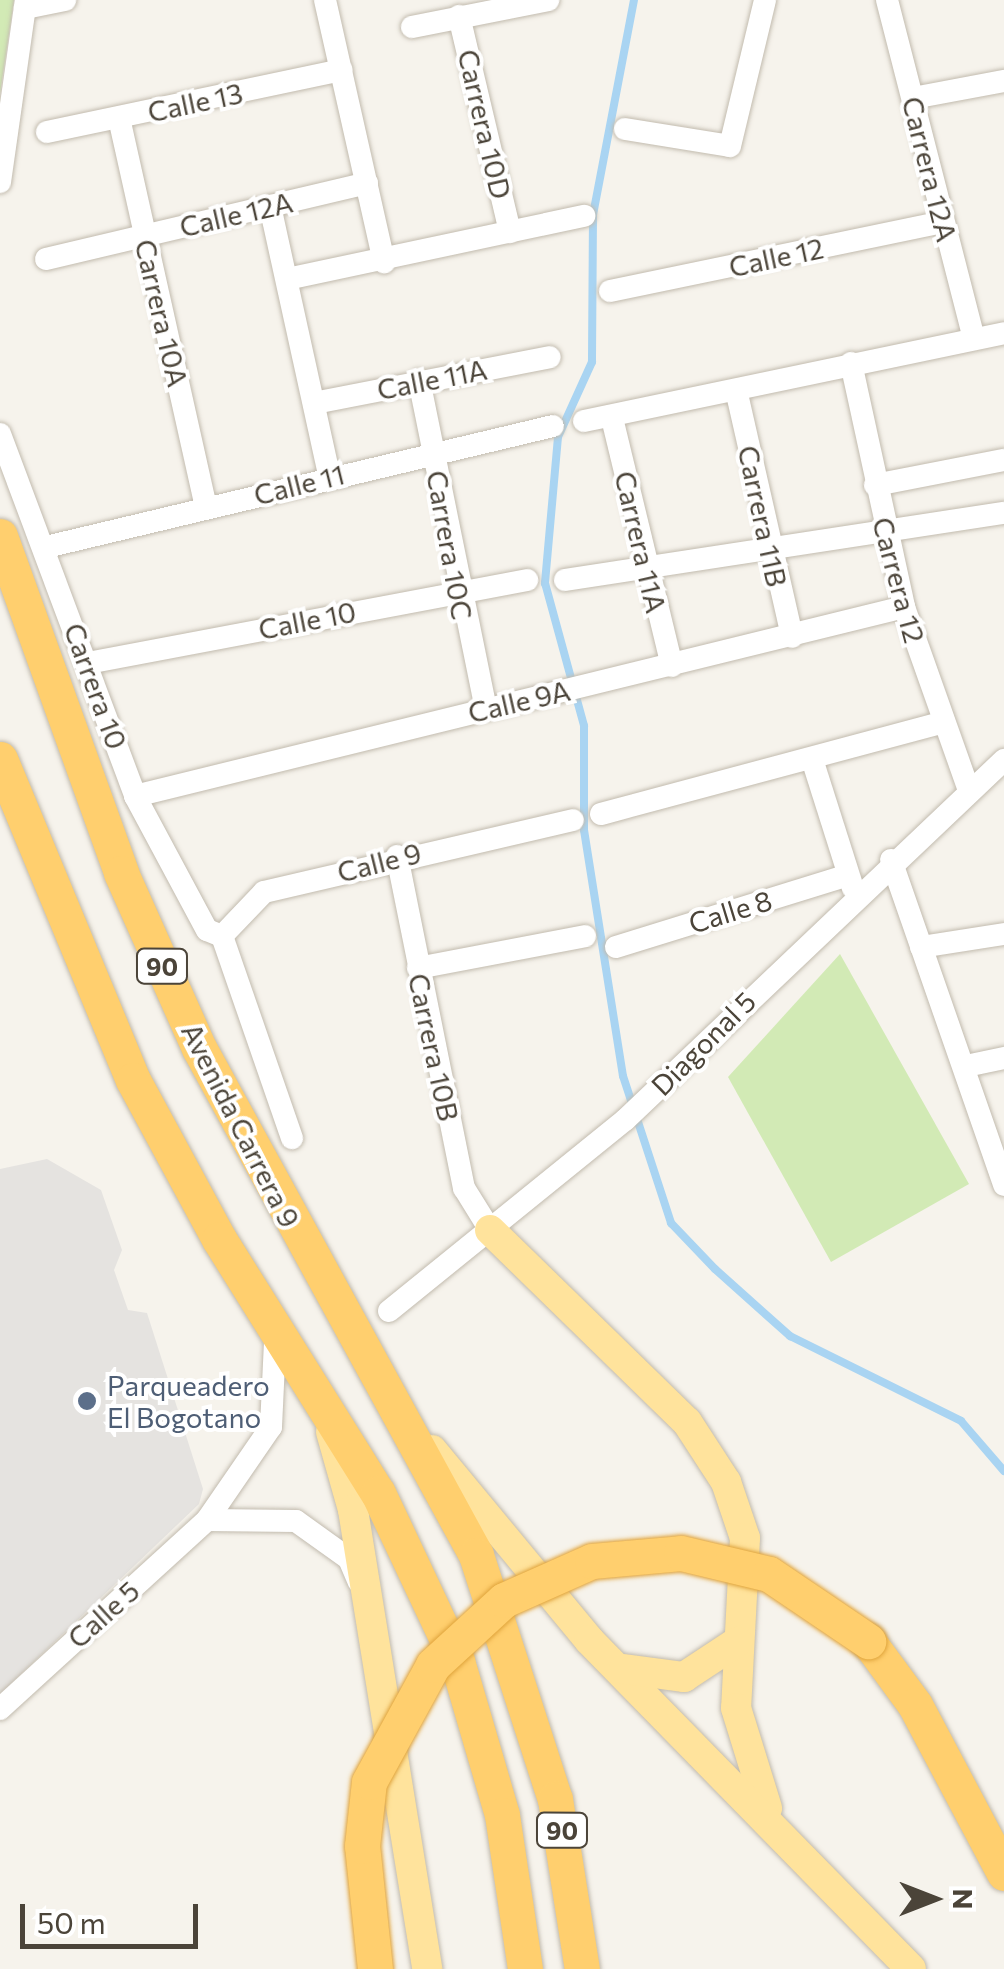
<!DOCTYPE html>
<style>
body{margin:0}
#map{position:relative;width:1004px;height:1969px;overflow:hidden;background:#f6f3ec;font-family:Commissioner,sans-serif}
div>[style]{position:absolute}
.green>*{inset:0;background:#d2eab5}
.parking>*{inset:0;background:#e5e3e0}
.stream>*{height:8px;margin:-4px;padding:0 4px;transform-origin:4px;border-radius:4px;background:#a9d4f2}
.roads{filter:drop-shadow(0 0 2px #c2bbae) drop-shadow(0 0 2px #c2bbae)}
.minor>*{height:22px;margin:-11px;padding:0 11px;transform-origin:11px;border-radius:11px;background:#fff}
.major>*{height:30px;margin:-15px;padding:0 15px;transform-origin:15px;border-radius:15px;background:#ffe39c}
.highway>*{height:35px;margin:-17.5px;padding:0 17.5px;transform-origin:17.5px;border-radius:17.5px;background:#ffcf6e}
.bridges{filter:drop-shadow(0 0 2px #e0a43c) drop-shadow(0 0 2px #e0a43c)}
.highway-bridge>*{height:35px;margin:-17.5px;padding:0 17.5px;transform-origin:17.5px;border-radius:17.5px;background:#ffcf6e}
.dots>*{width:28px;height:28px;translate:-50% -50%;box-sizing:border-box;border:5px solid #fff;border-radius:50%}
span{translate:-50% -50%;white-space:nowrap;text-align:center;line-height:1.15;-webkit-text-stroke:8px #fff;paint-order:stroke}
.shield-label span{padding:2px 8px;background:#fff;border:2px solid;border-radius:8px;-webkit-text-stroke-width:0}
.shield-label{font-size:25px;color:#4b4439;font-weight:700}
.street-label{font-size:28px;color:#4b4439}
.service-label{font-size:28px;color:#4e5e75}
.left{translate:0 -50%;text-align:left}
.north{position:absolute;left:884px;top:1849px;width:100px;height:100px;-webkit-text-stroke:8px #fff;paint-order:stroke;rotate:90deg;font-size:28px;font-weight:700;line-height:40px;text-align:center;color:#4b4439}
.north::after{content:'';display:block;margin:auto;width:35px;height:45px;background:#4b4439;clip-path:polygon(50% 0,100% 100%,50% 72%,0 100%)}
.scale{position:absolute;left:20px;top:1904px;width:178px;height:45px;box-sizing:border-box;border:5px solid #4b4439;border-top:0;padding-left:12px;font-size:30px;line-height:35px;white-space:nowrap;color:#4b4439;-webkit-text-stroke:8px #fff;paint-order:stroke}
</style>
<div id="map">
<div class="green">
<i style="clip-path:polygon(0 0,14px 0,0 94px)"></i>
<i style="clip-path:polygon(840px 954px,969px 1184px,831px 1262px,728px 1077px)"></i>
</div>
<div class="parking">
<i style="clip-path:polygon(47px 1159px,101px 1190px,122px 1250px,114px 1270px,128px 1310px,147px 1313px,203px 1489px,199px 1504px,0 1694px,0 1169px)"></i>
</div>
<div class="stream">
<i style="left:634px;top:0;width:219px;rotate:100.8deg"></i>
<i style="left:593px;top:215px;width:147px;rotate:90.4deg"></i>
<i style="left:592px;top:362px;width:82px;rotate:114.4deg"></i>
<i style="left:558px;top:437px;width:147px;rotate:95.1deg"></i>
<i style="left:545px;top:583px;width:148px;rotate:74.7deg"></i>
<i style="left:584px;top:726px;width:104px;rotate:90deg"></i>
<i style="left:584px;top:830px;width:249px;rotate:81deg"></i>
<i style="left:623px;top:1076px;width:155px;rotate:71.9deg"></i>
<i style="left:671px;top:1223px;width:64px;rotate:46.3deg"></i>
<i style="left:715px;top:1269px;width:101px;rotate:41.8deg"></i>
<i style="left:790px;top:1336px;width:191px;rotate:26.4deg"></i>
<i style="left:961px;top:1421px;width:66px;rotate:49.3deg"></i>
</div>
<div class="roads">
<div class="minor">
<i style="left:325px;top:0;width:269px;rotate:77.3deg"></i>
<i style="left:887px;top:0;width:349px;rotate:75.6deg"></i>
<i style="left:25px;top:8px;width:41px;rotate:-11.3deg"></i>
<i style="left:459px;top:16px;width:222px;rotate:76.7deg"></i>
<i style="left:412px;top:27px;width:139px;rotate:-11.2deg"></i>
<i style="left:913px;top:98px;width:93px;rotate:-10.6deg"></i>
<i style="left:119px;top:118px;width:400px;rotate:77.4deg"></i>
<i style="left:625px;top:129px;width:106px;rotate:9.2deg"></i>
<i style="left:730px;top:146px;width:150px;rotate:-76.5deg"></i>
<i style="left:47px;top:132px;width:301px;rotate:-11.9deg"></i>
<i style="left:0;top:182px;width:184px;rotate:-81.9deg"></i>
<i style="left:270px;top:206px;width:275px;rotate:77.6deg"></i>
<i style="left:46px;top:259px;width:330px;rotate:-13.3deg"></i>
<i style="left:287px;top:279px;width:304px;rotate:-12deg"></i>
<i style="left:610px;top:291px;width:340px;rotate:-11.7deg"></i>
<i style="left:851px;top:363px;width:250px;rotate:77.7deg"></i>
<i style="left:904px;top:607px;width:195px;rotate:70.5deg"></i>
<i style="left:419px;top:380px;width:336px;rotate:78.5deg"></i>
<i style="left:737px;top:394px;width:249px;rotate:77.2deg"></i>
<i style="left:314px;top:403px;width:240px;rotate:-11deg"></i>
<i style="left:612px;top:418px;width:255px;rotate:76.4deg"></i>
<i style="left:584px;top:421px;width:429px;rotate:-11.8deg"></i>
<i style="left:0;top:434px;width:386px;rotate:69.5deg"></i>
<i style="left:135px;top:796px;width:152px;rotate:61.8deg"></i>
<i style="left:207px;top:930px;width:16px;rotate:22deg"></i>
<i style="left:222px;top:936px;width:61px;rotate:-46.3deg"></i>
<i style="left:264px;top:892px;width:317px;rotate:-13.1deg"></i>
<i style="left:875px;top:485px;width:131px;rotate:-11deg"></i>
<i style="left:46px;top:547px;width:521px;rotate:-13.42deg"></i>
<i style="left:565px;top:580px;width:444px;rotate:-8.7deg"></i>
<i style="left:88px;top:663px;width:447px;rotate:-10.7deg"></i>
<i style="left:812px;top:759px;width:135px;rotate:72.4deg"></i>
<i style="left:135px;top:796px;width:792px;rotate:-13.81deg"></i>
<i style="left:601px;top:814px;width:352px;rotate:-15deg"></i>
<i style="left:397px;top:856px;width:339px;rotate:78.6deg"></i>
<i style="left:464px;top:1188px;width:49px;rotate:58.2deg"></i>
<i style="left:891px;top:860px;width:344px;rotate:70.8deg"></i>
<i style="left:222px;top:936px;width:214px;rotate:70.9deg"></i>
<i style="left:616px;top:947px;width:240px;rotate:-17.2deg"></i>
<i style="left:921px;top:947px;width:84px;rotate:-8.9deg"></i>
<i style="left:418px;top:968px;width:170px;rotate:-10.8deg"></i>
<i style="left:966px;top:1066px;width:39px;rotate:-12deg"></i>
<i style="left:389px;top:1311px;width:304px;rotate:-39deg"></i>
<i style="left:625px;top:1120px;width:523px;rotate:-43.53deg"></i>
<i style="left:207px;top:1520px;width:89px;rotate:0.6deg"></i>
<i style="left:296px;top:1521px;width:65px;rotate:35.6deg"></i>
<i style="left:349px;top:1559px;width:25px;rotate:67deg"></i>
<i style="left:0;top:1709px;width:280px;rotate:-42.4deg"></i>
<i style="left:207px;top:1520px;width:113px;rotate:-55.5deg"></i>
<i style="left:271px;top:1427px;width:86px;rotate:-87.3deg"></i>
</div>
<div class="major">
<i style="left:490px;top:1230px;width:275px;rotate:44.3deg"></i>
<i style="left:687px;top:1422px;width:72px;rotate:57deg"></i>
<i style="left:726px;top:1482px;width:59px;rotate:71.3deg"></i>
<i style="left:745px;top:1538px;width:170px;rotate:93deg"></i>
<i style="left:736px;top:1708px;width:105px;rotate:72.8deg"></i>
<i style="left:331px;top:1432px;width:81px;rotate:74.2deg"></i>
<i style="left:353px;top:1510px;width:465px;rotate:80.8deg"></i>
<i style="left:432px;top:1450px;width:246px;rotate:50.4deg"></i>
<i style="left:589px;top:1640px;width:460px;rotate:45.6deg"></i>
<i style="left:624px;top:1669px;width:61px;rotate:7.6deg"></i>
<i style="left:684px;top:1677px;width:64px;rotate:-33.4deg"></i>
</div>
<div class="highway">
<i style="left:0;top:536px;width:358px;rotate:70.2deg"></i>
<i style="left:121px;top:873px;width:192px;rotate:66deg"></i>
<i style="left:199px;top:1048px;width:578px;rotate:61.35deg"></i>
<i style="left:476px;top:1555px;width:256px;rotate:72.1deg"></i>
<i style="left:555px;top:1799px;width:172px;rotate:81deg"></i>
<i style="left:0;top:759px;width:347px;rotate:67.5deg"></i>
<i style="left:133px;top:1080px;width:181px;rotate:61.6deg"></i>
<i style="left:219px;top:1239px;width:300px;rotate:58deg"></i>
<i style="left:378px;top:1493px;width:186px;rotate:64.8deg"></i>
<i style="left:457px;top:1661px;width:160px;rotate:73.7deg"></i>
<i style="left:502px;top:1815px;width:156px;rotate:81.5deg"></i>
<i style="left:868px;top:1641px;width:79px;rotate:53.7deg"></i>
<i style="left:915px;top:1705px;width:190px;rotate:62.1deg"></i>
</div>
</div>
<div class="bridges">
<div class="highway-bridge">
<i style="left:375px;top:1969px;width:124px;rotate:-96deg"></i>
<i style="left:362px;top:1846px;width:64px;rotate:-83.8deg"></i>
<i style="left:369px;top:1782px;width:133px;rotate:-61.3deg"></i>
<i style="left:433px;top:1665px;width:96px;rotate:-42.5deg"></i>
<i style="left:504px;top:1600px;width:96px;rotate:-23.9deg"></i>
<i style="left:592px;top:1561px;width:89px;rotate:-5.1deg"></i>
<i style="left:681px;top:1553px;width:90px;rotate:13.4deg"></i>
<i style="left:769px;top:1574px;width:120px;rotate:34.1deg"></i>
</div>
</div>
<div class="dots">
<i style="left:87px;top:1401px;background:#5c6f8a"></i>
</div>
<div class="shield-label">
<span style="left:162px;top:966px">90</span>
<span style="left:562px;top:1830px">90</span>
</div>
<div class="street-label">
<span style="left:195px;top:102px;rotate:-12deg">Calle 13</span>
<span style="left:485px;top:124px;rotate:77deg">Carrera 10D</span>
<span style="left:930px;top:169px;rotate:76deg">Carrera 12A</span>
<span style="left:236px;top:214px;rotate:-13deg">Calle 12A</span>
<span style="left:776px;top:257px;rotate:-12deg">Calle 12</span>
<span style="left:162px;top:313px;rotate:77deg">Carrera 10A</span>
<span style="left:432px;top:379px;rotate:-11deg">Calle 11A</span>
<span style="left:299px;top:484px;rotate:-14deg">Calle 11</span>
<span style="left:763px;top:516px;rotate:78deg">Carrera 11B</span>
<span style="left:641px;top:542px;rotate:77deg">Carrera 11A</span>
<span style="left:450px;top:545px;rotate:80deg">Carrera 10C</span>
<span style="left:899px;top:580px;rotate:75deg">Carrera 12</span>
<span style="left:307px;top:620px;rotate:-11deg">Calle 10</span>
<span style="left:96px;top:686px;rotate:70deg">Carrera 10</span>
<span style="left:519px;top:701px;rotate:-13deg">Calle 9A</span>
<span style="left:379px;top:862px;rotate:-14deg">Calle 9</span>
<span style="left:730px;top:911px;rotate:-17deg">Calle 8</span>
<span style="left:703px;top:1043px;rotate:-45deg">Diagonal 5</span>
<span style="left:434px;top:1047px;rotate:78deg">Carrera 10B</span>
<span style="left:241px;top:1125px;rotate:63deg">Avenida Carrera 9</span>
<span style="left:103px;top:1614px;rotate:-42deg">Calle 5</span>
</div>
<div class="service-label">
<span class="left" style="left:107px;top:1401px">Parqueadero<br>El Bogotano</span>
</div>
<div class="north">N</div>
<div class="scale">50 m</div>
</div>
